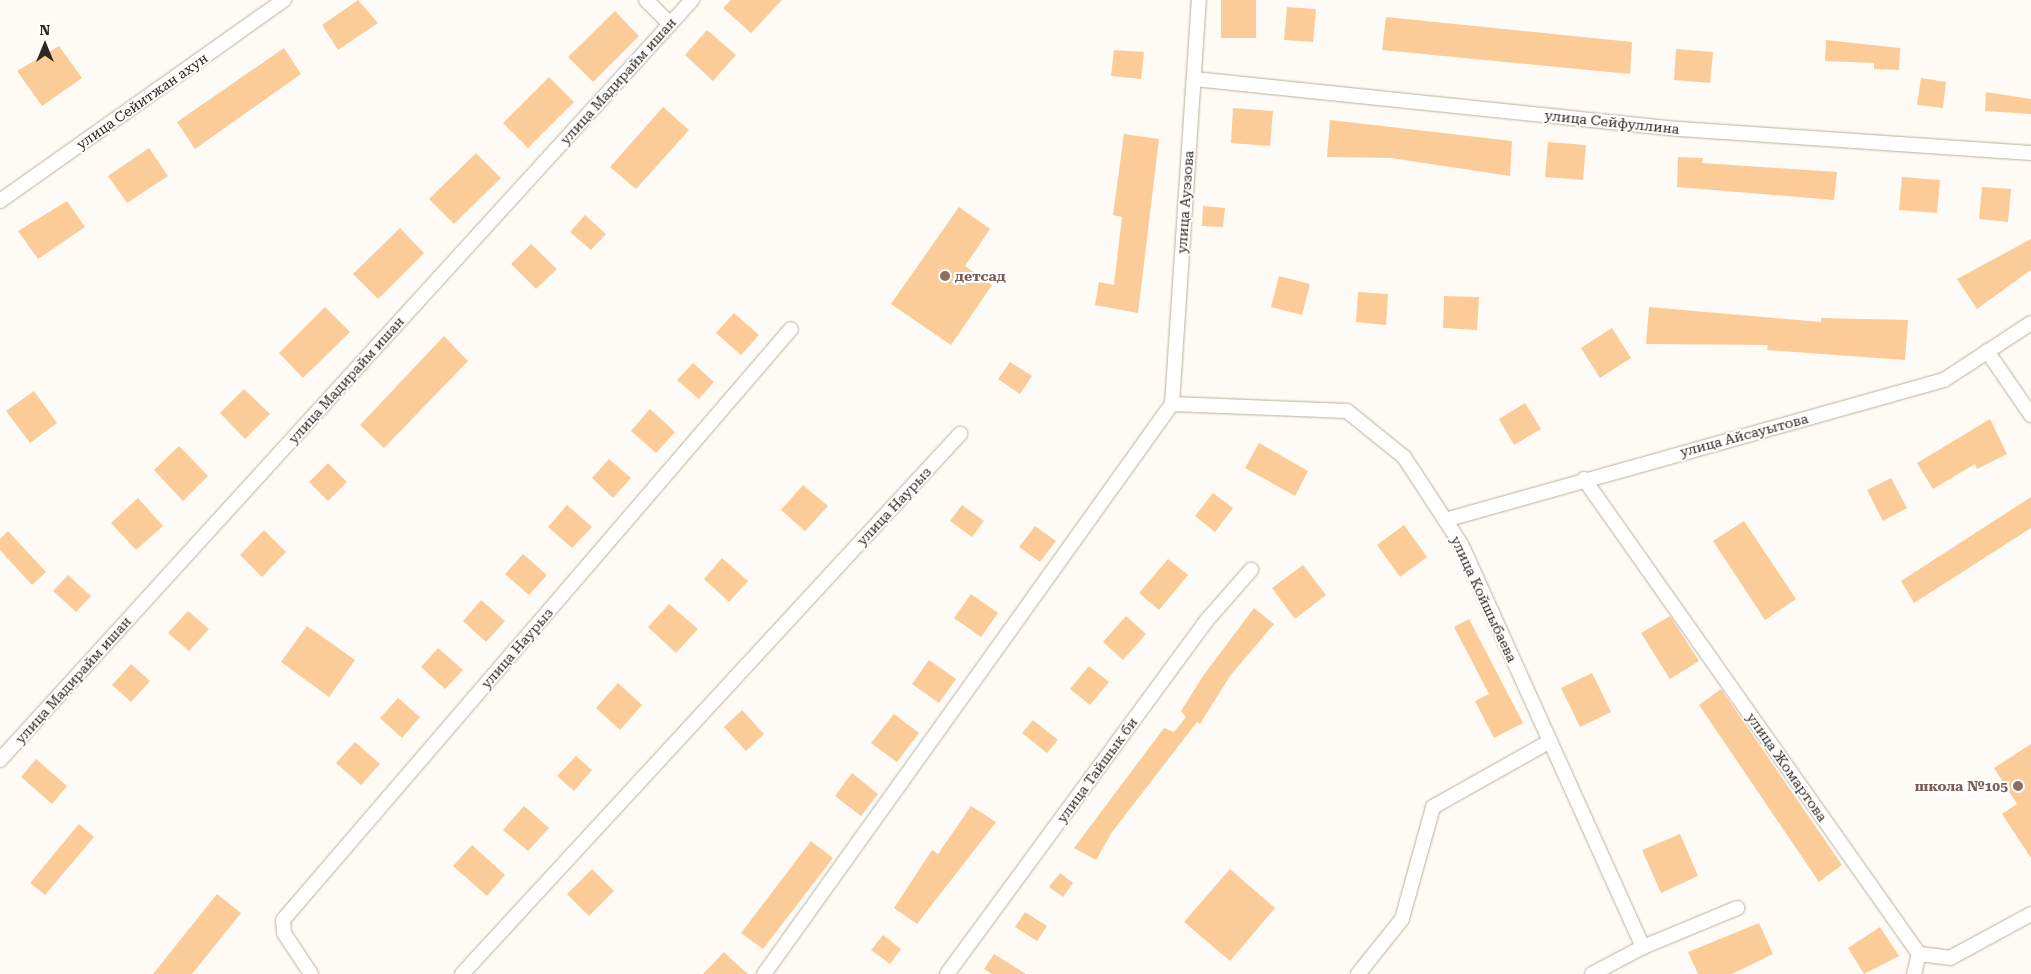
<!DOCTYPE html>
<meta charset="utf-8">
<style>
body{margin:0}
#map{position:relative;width:2031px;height:974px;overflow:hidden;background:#fefbf7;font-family:"Roboto Serif",serif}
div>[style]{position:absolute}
.building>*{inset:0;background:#fbcc98}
.roads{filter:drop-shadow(0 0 1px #bbaf9c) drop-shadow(0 0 1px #bbaf9c)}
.street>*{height:14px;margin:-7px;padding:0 7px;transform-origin:7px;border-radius:7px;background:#fff}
.dots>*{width:14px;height:14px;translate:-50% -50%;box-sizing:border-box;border:2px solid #fff;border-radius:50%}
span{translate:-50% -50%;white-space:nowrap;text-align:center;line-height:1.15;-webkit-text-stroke:4px #fff;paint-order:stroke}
.street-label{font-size:14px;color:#2e2922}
.education-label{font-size:14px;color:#785e54;font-weight:700}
.left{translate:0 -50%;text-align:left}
.right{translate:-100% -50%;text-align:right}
.north{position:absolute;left:20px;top:20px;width:50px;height:50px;-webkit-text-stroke:4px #fff;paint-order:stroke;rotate:0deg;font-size:14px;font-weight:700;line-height:20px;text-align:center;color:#2e2922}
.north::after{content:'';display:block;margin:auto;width:18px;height:22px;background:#2e2922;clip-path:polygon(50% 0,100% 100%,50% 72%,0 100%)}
</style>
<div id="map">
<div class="building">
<i style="clip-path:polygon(358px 0,378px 23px,338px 50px,322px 25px)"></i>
<i style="clip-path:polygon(731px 0,782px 0,751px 33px,723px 8px)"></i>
<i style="clip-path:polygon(1221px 0,1256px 0,1256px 38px,1221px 38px)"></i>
<i style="clip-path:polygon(1287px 7px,1316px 9px,1313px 42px,1284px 40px)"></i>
<i style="clip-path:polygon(615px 11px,639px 36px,593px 82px,568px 57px)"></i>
<i style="clip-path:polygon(1386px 17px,1632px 42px,1630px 74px,1382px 50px)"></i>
<i style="clip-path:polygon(707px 30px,736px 55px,713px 81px,685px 55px)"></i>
<i style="clip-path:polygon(1826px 40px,1900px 48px,1899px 70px,1874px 69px,1874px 63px,1825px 61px)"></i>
<i style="clip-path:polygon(59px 46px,82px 78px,42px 106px,17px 71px)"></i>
<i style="clip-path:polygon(284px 48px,301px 74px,195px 149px,177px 122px)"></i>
<i style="clip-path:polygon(1676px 49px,1713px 52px,1710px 83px,1674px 80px)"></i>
<i style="clip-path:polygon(1114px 50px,1144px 52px,1141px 79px,1111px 76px)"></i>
<i style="clip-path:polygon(549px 77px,574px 102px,528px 148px,503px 123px)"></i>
<i style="clip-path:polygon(1921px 78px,1946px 82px,1943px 108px,1917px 105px)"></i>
<i style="clip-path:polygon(1986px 92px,2031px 99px,2031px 114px,1985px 111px)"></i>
<i style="clip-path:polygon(663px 107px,689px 130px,636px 189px,610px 167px)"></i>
<i style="clip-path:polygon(1233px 108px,1273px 111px,1270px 146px,1231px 143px)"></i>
<i style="clip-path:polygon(1330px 120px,1512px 141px,1510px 176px,1391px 158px,1327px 157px)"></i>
<i style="clip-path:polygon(1124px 134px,1159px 139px,1138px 313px,1095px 305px,1099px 282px,1114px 285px,1122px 217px,1113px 215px)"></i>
<i style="clip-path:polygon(1548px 142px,1586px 145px,1583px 180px,1545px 177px)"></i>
<i style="clip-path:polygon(149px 148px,168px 176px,127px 203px,108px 176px)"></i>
<i style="clip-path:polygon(476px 153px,501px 178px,454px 224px,429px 199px)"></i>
<i style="clip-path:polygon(1678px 157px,1703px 158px,1702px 163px,1837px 172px,1834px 200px,1677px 187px)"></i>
<i style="clip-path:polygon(1902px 177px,1940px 180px,1937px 213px,1899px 210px)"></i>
<i style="clip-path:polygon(1982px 187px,2011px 189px,2008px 222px,1979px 219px)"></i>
<i style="clip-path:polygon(67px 201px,85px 227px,38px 259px,18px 231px)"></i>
<i style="clip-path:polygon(1203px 206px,1225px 208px,1223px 227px,1202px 226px)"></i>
<i style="clip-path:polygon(959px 207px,990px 229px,965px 266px,992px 285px,951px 345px,891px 304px)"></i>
<i style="clip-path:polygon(585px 215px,606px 234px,591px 250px,570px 232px)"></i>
<i style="clip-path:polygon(400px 228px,424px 253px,378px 299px,353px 274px)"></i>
<i style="clip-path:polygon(2031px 239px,2031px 270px,1977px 309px,1957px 279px)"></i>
<i style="clip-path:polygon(531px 244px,557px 269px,536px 289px,511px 264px)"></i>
<i style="clip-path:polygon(1279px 276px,1310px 284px,1302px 315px,1271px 307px)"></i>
<i style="clip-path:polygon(1358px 292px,1388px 294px,1386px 325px,1356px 322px)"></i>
<i style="clip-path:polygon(1444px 296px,1479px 297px,1477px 330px,1443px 328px)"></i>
<i style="clip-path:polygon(325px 307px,350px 332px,303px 378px,279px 353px)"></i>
<i style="clip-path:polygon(1649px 307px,1821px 322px,1821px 318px,1908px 320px,1905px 360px,1767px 350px,1768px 345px,1646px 344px)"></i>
<i style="clip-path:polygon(734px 313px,759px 335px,741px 355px,716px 333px)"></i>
<i style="clip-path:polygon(1612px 328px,1631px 358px,1600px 378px,1581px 348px)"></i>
<i style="clip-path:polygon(444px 336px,468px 361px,384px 448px,360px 425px)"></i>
<i style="clip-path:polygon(1010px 362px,1032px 376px,1020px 394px,998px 379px)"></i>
<i style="clip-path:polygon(693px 363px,714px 382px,699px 399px,677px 380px)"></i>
<i style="clip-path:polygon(244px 389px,270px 414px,245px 439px,220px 413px)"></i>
<i style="clip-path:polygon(34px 391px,57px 423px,30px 443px,6px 411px)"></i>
<i style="clip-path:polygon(1525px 403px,1541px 429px,1514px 445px,1499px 419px)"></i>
<i style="clip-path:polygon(650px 409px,675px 432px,656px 453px,631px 431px)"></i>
<i style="clip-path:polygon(1990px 419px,2007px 454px,1977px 469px,1975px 464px,1933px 489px,1917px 463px)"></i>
<i style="clip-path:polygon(1259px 443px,1308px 471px,1295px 496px,1245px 468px)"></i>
<i style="clip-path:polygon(179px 446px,208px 476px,183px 501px,154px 470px)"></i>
<i style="clip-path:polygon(609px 459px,631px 478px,613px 498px,592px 478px)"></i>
<i style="clip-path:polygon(328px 463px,347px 482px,328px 501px,309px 482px)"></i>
<i style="clip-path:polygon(1891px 478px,1907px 508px,1883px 521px,1867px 490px)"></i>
<i style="clip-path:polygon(803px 485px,828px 506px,805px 531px,781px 510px)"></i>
<i style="clip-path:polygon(1213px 493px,1233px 508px,1215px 532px,1195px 516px)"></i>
<i style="clip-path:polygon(2031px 497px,2031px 528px,1914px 603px,1901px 581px)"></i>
<i style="clip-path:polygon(138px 498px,163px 526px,136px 550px,111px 523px)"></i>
<i style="clip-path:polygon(567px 505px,592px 527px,572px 548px,548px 527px)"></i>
<i style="clip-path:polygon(962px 505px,984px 521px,972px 537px,950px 521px)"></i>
<i style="clip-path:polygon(1744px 521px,1796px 599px,1765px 620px,1713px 541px)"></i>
<i style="clip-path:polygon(1404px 525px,1427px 557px,1400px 577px,1377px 545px)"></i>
<i style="clip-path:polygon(1035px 526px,1056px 541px,1040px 562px,1019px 547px)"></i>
<i style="clip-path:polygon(264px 530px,286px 552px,262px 577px,240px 555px)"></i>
<i style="clip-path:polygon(8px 531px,46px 572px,32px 585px,0 550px,0 539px)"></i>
<i style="clip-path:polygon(523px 554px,547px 575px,529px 595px,505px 574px)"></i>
<i style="clip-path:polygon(722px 558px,748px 581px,729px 602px,704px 579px)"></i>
<i style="clip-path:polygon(1168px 559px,1188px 575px,1159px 610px,1139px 593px)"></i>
<i style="clip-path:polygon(1303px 565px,1326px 595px,1295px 619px,1272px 588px)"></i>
<i style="clip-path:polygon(68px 575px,91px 596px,76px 612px,53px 591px)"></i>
<i style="clip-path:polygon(971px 594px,998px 613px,981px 637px,954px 618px)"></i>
<i style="clip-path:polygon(481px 600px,505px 621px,486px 642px,463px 621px)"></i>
<i style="clip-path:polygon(669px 604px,698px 629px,676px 653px,648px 627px)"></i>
<i style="clip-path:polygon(1254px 608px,1274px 624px,1230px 676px,1200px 724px,1197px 722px,1112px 832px,1096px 860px,1074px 848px,1164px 728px,1174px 732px,1186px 717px,1181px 711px,1203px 676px)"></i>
<i style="clip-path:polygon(188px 611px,209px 629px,189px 651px,168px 633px)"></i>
<i style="clip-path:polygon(1126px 616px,1146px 634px,1123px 660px,1103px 642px)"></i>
<i style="clip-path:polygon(1670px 616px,1699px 661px,1670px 679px,1641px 633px)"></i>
<i style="clip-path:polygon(1469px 619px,1523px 723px,1494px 738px,1475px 701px,1489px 694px,1454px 627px)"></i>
<i style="clip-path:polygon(307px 626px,355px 660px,329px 697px,281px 662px)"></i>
<i style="clip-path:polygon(438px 648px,463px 670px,445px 689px,421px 667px)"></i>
<i style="clip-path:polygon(929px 660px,956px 679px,939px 703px,912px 684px)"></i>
<i style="clip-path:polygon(131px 664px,150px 681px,131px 702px,112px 685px)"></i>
<i style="clip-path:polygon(1089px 666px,1109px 682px,1090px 705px,1070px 689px)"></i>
<i style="clip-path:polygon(1592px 673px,1611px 712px,1580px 727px,1561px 688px)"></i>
<i style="clip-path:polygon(618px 683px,642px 705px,620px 730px,596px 708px)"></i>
<i style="clip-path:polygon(1721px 689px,1842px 865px,1819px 882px,1699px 705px)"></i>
<i style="clip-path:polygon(398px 698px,420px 717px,402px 738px,380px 718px)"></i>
<i style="clip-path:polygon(742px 710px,764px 734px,746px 751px,724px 727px)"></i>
<i style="clip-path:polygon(894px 714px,919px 733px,897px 762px,871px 743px)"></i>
<i style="clip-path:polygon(1033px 720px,1058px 740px,1047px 753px,1022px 733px)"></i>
<i style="clip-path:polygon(355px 742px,380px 764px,361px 785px,336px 763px)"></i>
<i style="clip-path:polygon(2031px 744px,2031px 858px,2002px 814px,2017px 804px,1994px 768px)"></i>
<i style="clip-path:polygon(576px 756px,592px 770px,574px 791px,557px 776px)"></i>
<i style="clip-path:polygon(36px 759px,67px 786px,52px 804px,21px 777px)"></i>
<i style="clip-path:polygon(852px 773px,878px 794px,861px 816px,835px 796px)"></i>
<i style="clip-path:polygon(524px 806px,549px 828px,528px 851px,503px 830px)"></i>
<i style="clip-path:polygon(971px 806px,996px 822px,917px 924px,894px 908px,932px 850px,938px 854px)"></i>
<i style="clip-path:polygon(79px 824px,94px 837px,45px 895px,30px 883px)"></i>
<i style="clip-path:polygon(1680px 834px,1698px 876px,1661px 893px,1642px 850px)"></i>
<i style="clip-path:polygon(811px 841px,833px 858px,763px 949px,741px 933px)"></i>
<i style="clip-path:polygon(472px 845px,505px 875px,487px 896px,453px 866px)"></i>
<i style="clip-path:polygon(592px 869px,614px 891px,589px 916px,567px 894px)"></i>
<i style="clip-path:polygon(1230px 869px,1275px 908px,1230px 961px,1184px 922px)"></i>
<i style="clip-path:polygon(1060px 873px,1073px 883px,1063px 897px,1049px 887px)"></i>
<i style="clip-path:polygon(217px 894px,241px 913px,192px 974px,153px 974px)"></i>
<i style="clip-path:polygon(1025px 912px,1047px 926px,1037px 941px,1015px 927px)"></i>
<i style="clip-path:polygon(1759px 923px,1773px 954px,1732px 974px,1698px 974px,1688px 952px)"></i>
<i style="clip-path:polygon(1880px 927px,1899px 956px,1864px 974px,1848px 948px)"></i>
<i style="clip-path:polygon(883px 935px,901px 949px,890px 964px,871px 950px)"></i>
<i style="clip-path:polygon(724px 952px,731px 959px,748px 974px,703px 974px)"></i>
<i style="clip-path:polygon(994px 954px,1026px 974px,992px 974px,984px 969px)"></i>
</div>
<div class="roads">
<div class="street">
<i style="left:646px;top:0;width:34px;rotate:45deg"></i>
<i style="left:1194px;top:79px;width:488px;rotate:5.9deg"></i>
<i style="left:1679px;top:129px;width:353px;rotate:3.9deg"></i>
<i style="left:0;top:201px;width:348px;rotate:-35.3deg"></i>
<i style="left:1987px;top:351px;width:78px;rotate:55.5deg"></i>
<i style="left:1172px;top:404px;width:175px;rotate:2.3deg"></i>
<i style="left:1347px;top:411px;width:73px;rotate:38.9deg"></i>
<i style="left:1404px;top:457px;width:104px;rotate:56.8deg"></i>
<i style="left:1461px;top:544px;width:442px;rotate:65.7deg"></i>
<i style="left:1172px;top:404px;width:405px;rotate:-86.2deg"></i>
<i style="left:1584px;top:479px;width:581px;rotate:54.81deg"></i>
<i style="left:1919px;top:954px;width:31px;rotate:7deg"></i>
<i style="left:1950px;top:958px;width:92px;rotate:-28.5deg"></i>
<i style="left:1445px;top:520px;width:518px;rotate:-15.67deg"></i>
<i style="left:1944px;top:380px;width:104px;rotate:-33.2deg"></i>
<i style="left:0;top:760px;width:1028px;rotate:-47.68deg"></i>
<i style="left:311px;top:974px;width:49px;rotate:-123.4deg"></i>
<i style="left:284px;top:933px;width:13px;rotate:-94deg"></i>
<i style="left:283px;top:920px;width:779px;rotate:-49.32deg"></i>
<i style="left:462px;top:974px;width:735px;rotate:-47.32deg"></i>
<i style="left:764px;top:974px;width:701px;rotate:-54.41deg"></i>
<i style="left:947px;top:974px;width:439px;rotate:-53.7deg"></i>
<i style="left:1207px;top:620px;width:67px;rotate:-48.7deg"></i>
<i style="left:1358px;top:974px;width:70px;rotate:-51.3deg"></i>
<i style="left:1402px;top:919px;width:116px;rotate:-74.5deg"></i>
<i style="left:1433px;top:807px;width:134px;rotate:-29.4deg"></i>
<i style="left:1592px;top:974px;width:58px;rotate:-27.9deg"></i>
<i style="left:1643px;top:947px;width:102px;rotate:-22.5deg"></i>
<i style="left:1914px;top:974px;width:21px;rotate:-76deg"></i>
</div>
</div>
<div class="dots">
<i style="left:945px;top:276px;background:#8d6e63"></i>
<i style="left:2018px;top:786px;background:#8d6e63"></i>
</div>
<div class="street-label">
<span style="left:618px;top:81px;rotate:-48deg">улица Мадирайм ишан</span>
<span style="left:142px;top:101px;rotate:-35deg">улица Сейитжан ахун</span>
<span style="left:1612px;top:122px;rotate:6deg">улица Сейфуллина</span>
<span style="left:1185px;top:202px;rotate:-86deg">улица Ауэзова</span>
<span style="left:346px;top:380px;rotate:-48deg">улица Мадирайм ишан</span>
<span style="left:1744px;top:435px;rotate:-15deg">улица Айсауытова</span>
<span style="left:894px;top:506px;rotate:-47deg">улица Наурыз</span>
<span style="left:1484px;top:599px;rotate:65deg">улица Койшыбаева</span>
<span style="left:517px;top:648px;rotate:-49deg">улица Наурыз</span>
<span style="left:73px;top:680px;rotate:-48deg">улица Мадирайм ишан</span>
<span style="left:1787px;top:767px;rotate:55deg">улица Жомартова</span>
<span style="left:1097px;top:770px;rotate:-54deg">улица Тайшык би</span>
</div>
<div class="education-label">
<span class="left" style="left:955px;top:276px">детсад</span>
<span class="right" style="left:2008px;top:786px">школа №105</span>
</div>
<div class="north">N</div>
</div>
